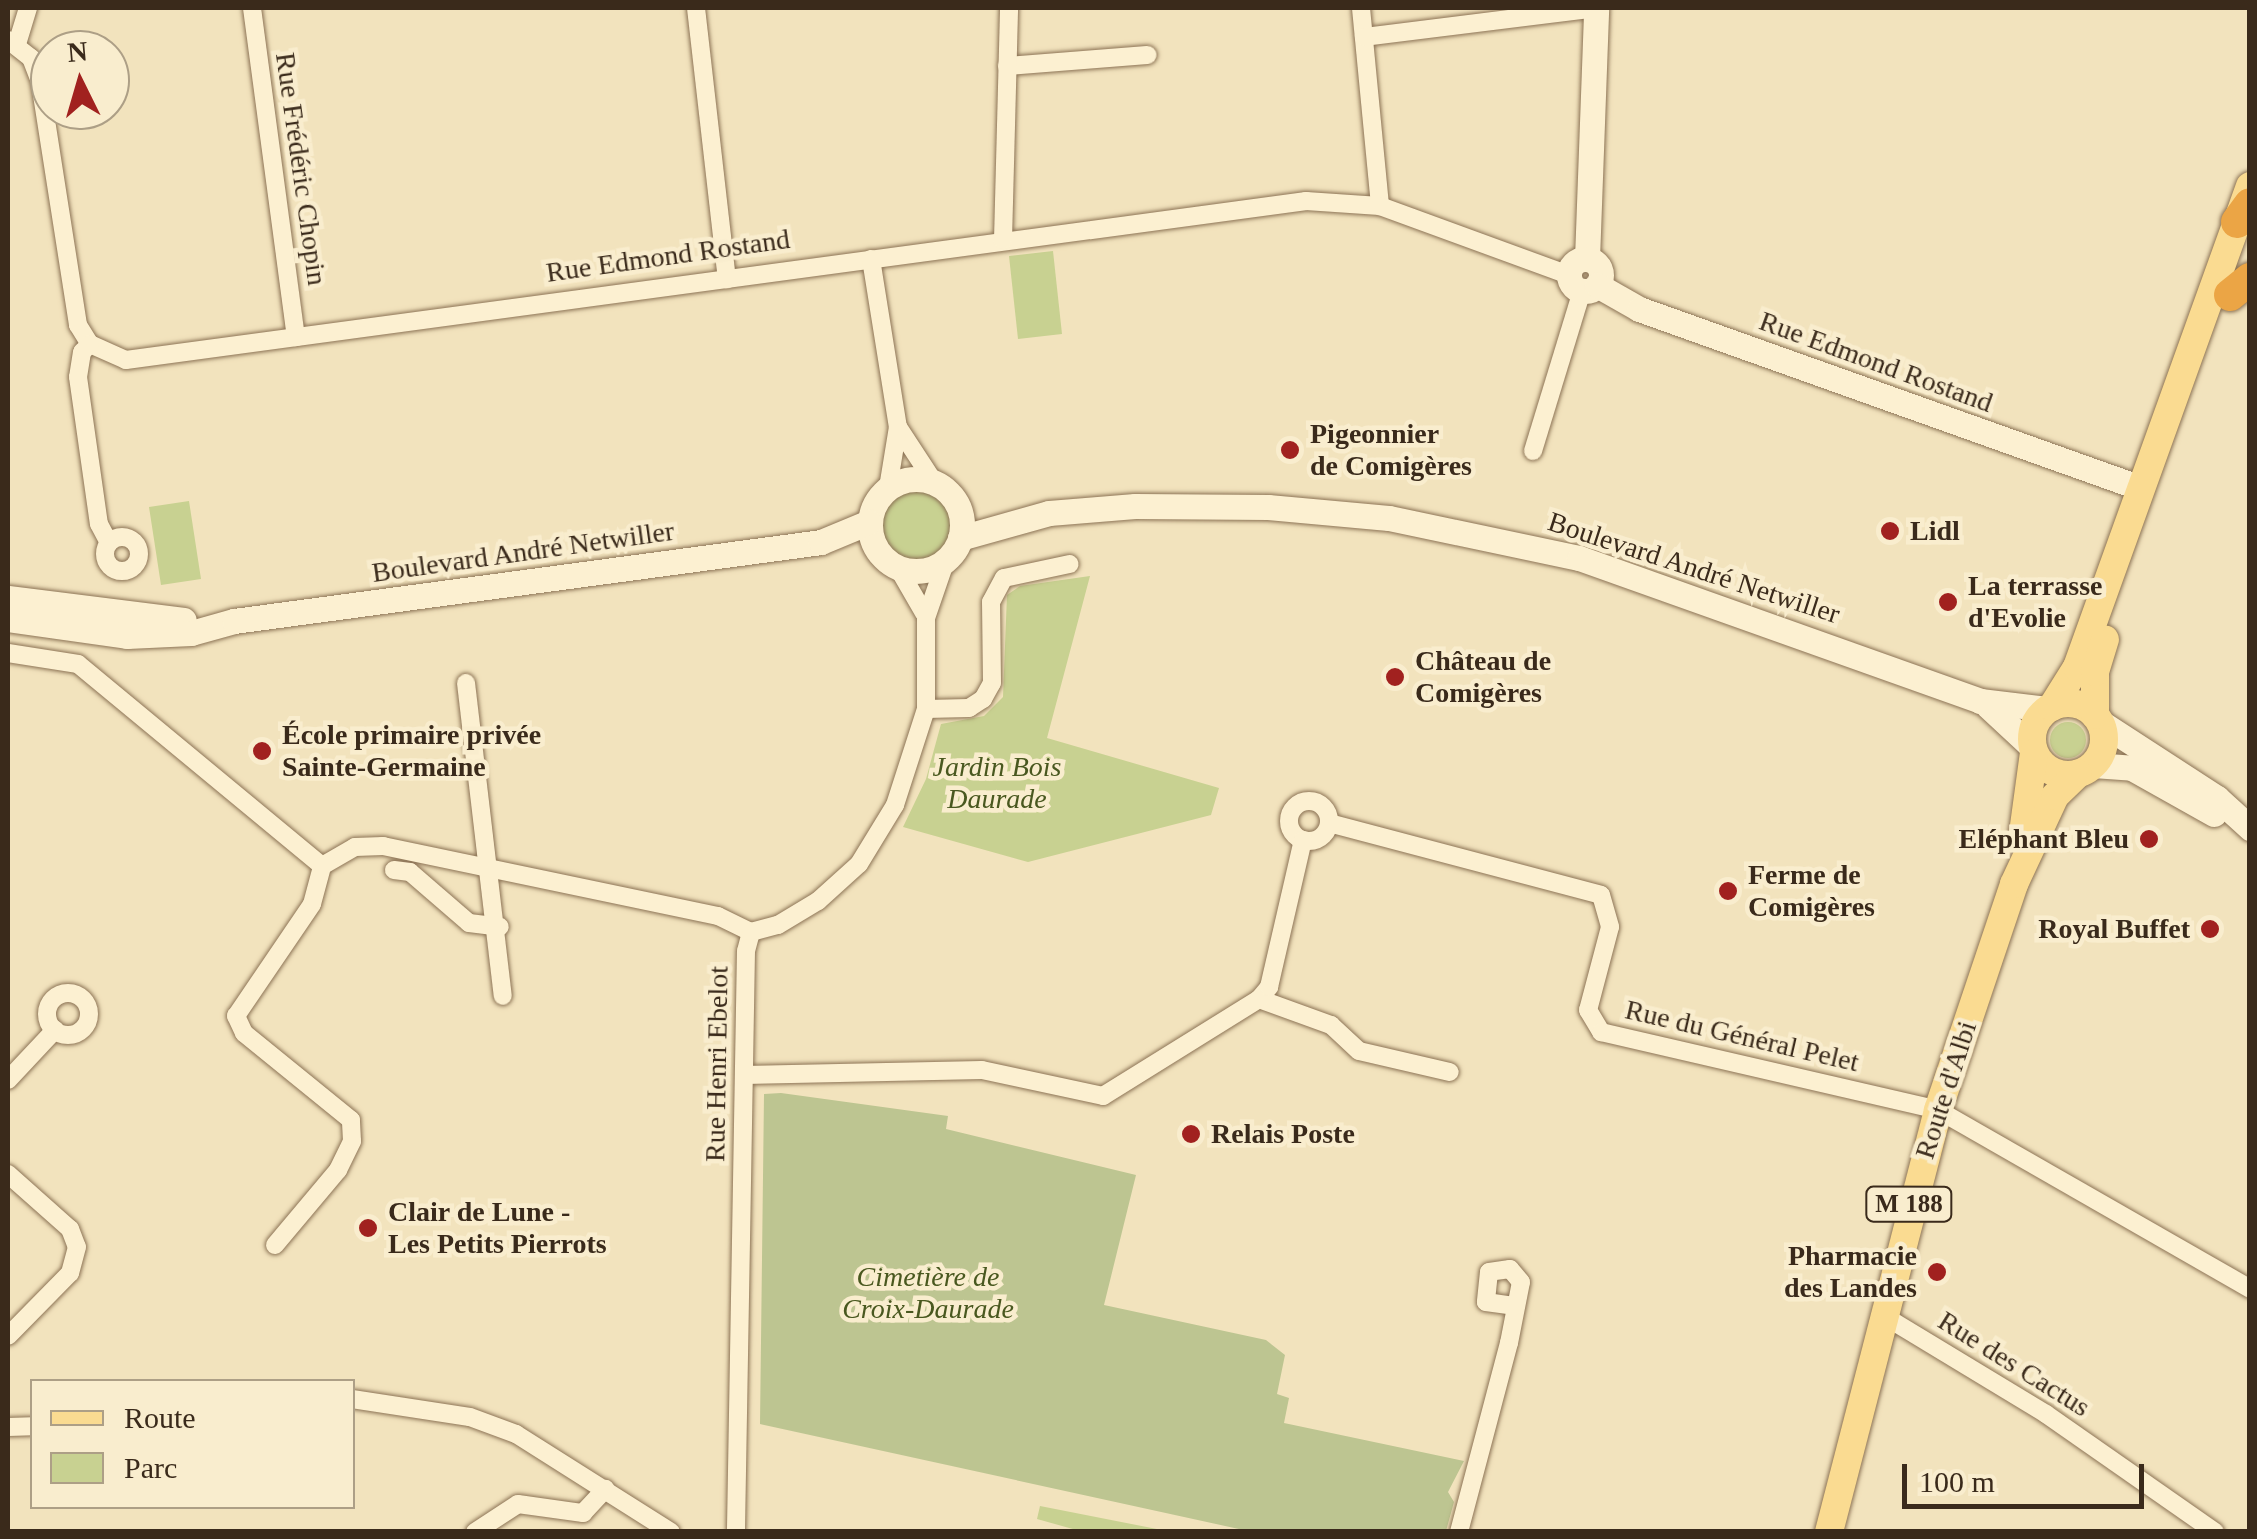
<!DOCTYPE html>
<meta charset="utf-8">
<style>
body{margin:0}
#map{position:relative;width:2257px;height:1539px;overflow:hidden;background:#f2e3bd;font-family:Georgia,serif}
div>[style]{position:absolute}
.green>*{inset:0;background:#c8d191}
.round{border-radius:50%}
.cemetery>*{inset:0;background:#bdc591}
.roads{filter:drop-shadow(0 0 2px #8c7355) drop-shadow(0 0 2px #8c7355)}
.street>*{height:18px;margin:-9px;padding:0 9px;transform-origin:9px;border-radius:9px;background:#fcf0d1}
.street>.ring{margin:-9px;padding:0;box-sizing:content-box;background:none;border:18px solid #fcf0d1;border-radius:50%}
.secondary>*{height:25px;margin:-12.5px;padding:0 12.5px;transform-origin:12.5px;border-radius:12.5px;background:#fcf0d1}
.secondary>.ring{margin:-12.5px;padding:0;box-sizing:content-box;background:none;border:25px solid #fcf0d1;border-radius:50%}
.primary>*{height:28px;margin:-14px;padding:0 14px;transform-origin:14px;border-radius:14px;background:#fadb91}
.primary>.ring{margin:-14px;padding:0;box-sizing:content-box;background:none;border:28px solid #fadb91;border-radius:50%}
.highway>*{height:32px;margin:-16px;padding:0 16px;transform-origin:16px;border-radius:16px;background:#eba545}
.dots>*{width:28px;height:28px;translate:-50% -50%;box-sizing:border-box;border:5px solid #f9edce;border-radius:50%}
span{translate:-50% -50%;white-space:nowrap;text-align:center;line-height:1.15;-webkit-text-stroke:9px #f9edce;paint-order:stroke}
.shield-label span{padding:2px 8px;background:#f9edce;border:2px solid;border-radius:8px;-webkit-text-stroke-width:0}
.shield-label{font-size:25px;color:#3a2a1b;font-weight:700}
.street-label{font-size:28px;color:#3a2a1b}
.poi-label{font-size:28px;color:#3a2a1b;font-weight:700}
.left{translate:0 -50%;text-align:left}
.right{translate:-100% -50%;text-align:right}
.park-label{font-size:28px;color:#49581f;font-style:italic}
.frame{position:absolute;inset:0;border:10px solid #3a2a1b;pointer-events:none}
.legend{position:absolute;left:30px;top:1379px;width:325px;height:130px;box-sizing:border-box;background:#f9edce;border:2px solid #ad9f86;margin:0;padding:12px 18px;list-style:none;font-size:30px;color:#3a2a1b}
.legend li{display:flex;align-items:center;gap:20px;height:50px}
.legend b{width:50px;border:2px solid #ad9f86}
.north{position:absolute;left:30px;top:30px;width:100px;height:100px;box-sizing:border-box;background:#f9edce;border:2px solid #ad9f86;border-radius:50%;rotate:355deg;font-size:28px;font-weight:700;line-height:40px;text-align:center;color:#3a2a1b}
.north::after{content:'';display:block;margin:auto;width:35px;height:45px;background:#a1211f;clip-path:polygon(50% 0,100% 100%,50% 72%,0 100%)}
.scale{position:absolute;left:1902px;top:1464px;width:242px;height:45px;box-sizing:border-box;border:5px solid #3a2a1b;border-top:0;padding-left:12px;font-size:30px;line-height:35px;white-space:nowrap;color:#3a2a1b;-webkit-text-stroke:8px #f9edce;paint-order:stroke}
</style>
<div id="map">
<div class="green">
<i style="clip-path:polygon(1053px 251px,1062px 334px,1018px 339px,1009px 256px)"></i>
<i class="round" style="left:877px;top:488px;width:76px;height:76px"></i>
<i style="clip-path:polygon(189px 501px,201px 579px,161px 585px,149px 507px)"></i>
<i style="clip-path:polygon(1090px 576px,1047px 738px,1219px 788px,1211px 815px,1028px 862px,903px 827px,926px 779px,941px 724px,984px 716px,1003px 697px,1007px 595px,1020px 586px)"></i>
<i class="round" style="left:2050px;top:722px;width:36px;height:36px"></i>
<i style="clip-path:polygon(1040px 1506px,1167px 1531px,1080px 1531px,1037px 1519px)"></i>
</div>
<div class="cemetery">
<i style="clip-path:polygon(781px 1093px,948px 1116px,946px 1129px,1136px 1175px,1104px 1305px,1266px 1340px,1285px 1355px,1277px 1394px,1289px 1398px,1284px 1423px,1464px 1461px,1448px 1492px,1454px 1502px,1446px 1531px,1248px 1531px,760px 1424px,764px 1094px)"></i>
</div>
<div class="roads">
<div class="street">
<i style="left:252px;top:8px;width:332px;rotate:82.4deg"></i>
<i style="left:696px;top:8px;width:273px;rotate:83.5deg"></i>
<i style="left:1361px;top:8px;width:199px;rotate:84.5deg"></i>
<i style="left:1364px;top:37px;width:234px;rotate:-7.1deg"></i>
<i style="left:8px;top:40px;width:29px;rotate:38deg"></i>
<i style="left:31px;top:58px;width:26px;rotate:69deg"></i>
<i style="left:40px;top:82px;width:246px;rotate:81.1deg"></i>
<i style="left:78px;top:325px;width:22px;rotate:58deg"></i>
<i style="left:90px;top:344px;width:39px;rotate:24deg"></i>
<i style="left:126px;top:360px;width:1191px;rotate:-7.67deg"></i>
<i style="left:1306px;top:201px;width:74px;rotate:3.9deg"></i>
<i style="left:1380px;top:206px;width:201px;rotate:20.1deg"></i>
<i style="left:17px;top:44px;width:38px;rotate:-73deg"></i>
<i style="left:1007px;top:66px;width:141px;rotate:-4.5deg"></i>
<i style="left:1003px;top:240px;width:232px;rotate:-88.5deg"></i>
<i style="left:871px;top:259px;width:170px;rotate:80.9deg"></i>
<i style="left:898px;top:427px;width:66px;rotate:56.8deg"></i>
<i style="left:90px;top:344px;width:11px;rotate:135deg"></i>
<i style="left:82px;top:352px;width:25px;rotate:99deg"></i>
<i style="left:78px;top:377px;width:148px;rotate:81.9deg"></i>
<i style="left:99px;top:524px;width:21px;rotate:62deg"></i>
<i style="left:1533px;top:451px;width:167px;rotate:-73deg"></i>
<i style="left:888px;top:488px;width:62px;rotate:-80.7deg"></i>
<i class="ring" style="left:105px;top:537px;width:16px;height:16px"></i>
<i style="left:898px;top:568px;width:52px;rotate:60deg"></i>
<i style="left:8px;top:653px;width:71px;rotate:8.9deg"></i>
<i style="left:78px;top:664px;width:317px;rotate:39.6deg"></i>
<i style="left:466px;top:683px;width:315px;rotate:83.3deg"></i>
<i style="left:926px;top:709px;width:43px;rotate:-1.3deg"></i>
<i style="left:969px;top:708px;width:17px;rotate:-33deg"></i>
<i style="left:983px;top:699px;width:18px;rotate:-61deg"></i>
<i style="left:992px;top:683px;width:81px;rotate:-90.7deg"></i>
<i style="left:991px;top:602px;width:27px;rotate:-62deg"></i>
<i style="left:1004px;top:578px;width:67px;rotate:-12deg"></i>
<i class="ring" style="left:1289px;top:801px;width:22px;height:22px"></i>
<i style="left:1329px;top:823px;width:281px;rotate:14.8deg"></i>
<i style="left:1601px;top:895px;width:33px;rotate:74deg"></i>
<i style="left:1610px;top:927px;width:86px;rotate:104.8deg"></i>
<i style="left:1588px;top:1010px;width:26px;rotate:59deg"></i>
<i style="left:1601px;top:1032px;width:346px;rotate:13deg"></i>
<i style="left:1938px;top:1110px;width:360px;rotate:29.8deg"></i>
<i style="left:322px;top:866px;width:38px;rotate:-30deg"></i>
<i style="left:355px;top:847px;width:28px;rotate:-2deg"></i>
<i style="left:383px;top:846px;width:342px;rotate:11.8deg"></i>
<i style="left:718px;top:916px;width:37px;rotate:26deg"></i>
<i style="left:394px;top:870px;width:16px;rotate:7deg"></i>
<i style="left:410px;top:872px;width:78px;rotate:40.8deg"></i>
<i style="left:469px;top:923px;width:31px;rotate:7deg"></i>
<i class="ring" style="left:47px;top:993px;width:24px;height:24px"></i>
<i style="left:1259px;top:999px;width:77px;rotate:19.9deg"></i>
<i style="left:1331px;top:1025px;width:38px;rotate:43deg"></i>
<i style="left:1359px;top:1051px;width:93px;rotate:13deg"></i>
<i style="left:744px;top:1075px;width:238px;rotate:-1.2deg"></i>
<i style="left:982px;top:1070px;width:124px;rotate:12.1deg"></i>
<i style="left:1103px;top:1096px;width:184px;rotate:-31.9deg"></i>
<i style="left:1259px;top:999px;width:16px;rotate:-50deg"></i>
<i style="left:1269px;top:987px;width:151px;rotate:-77deg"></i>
<i style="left:8px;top:1080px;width:69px;rotate:-46.8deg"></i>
<i style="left:8px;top:1174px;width:83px;rotate:41.6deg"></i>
<i style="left:70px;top:1229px;width:19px;rotate:69deg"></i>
<i style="left:77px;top:1247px;width:27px;rotate:105deg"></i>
<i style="left:70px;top:1273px;width:88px;rotate:134.5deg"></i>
<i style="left:275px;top:1245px;width:98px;rotate:-50deg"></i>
<i style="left:338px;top:1170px;width:32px;rotate:-64deg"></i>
<i style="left:352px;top:1141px;width:21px;rotate:-93deg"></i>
<i style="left:351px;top:1120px;width:138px;rotate:-140.9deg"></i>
<i style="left:244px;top:1033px;width:19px;rotate:-115deg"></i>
<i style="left:236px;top:1016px;width:135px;rotate:-55.8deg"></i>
<i style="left:312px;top:904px;width:39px;rotate:-75deg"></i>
<i style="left:1881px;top:1314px;width:193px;rotate:31.2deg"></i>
<i style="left:2046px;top:1414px;width:206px;rotate:34.9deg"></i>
<i style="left:352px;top:1399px;width:119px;rotate:8.7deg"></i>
<i style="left:470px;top:1417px;width:49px;rotate:20.3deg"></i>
<i style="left:516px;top:1434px;width:183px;rotate:32.3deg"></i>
<i style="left:8px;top:1427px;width:24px;rotate:-2deg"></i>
<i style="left:736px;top:1529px;width:578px;rotate:-89.01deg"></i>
<i style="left:746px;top:951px;width:20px;rotate:-75deg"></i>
<i style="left:751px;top:932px;width:28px;rotate:-15deg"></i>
<i style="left:778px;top:925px;width:47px;rotate:-31deg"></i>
<i style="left:818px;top:901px;width:55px;rotate:-42.1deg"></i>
<i style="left:859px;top:864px;width:69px;rotate:-58.6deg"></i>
<i style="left:895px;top:805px;width:101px;rotate:-72.1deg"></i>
<i style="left:926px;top:709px;width:91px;rotate:-90deg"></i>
<i style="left:926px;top:618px;width:61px;rotate:-71deg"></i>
<i style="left:475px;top:1532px;width:51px;rotate:-33.1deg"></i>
<i style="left:518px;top:1504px;width:66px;rotate:7.9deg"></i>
<i style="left:583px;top:1513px;width:33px;rotate:-47deg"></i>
<i style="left:1459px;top:1532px;width:196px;rotate:-75.2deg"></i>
<i style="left:1509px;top:1343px;width:62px;rotate:-78.9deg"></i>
<i style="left:1521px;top:1282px;width:17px;rotate:-130deg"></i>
<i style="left:1510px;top:1269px;width:21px;rotate:172deg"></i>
<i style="left:1489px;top:1272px;width:30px;rotate:96deg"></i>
<i style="left:1486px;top:1302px;width:30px;rotate:8deg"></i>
</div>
<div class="secondary">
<i style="left:1587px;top:259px;width:251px;rotate:-87.9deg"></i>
<i class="ring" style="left:1569px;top:259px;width:7px;height:7px"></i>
<i style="left:1597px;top:285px;width:48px;rotate:29.7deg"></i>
<i style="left:1639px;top:309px;width:530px;rotate:19.63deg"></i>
<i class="ring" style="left:870px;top:479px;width:67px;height:67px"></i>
<i style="left:960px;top:538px;width:92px;rotate:-15.7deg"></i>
<i style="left:1049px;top:513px;width:86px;rotate:-4.7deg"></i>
<i style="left:1135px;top:506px;width:133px;rotate:0.4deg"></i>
<i style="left:1268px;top:507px;width:121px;rotate:5.2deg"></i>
<i style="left:1389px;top:518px;width:194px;rotate:11.9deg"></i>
<i style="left:1579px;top:558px;width:426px;rotate:19.6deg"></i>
<i style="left:1980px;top:701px;width:67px;rotate:6.8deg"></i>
<i style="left:8px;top:598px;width:177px;rotate:7.1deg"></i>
<i style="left:8px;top:619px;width:120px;rotate:8.1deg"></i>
<i style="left:127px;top:636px;width:64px;rotate:-2.7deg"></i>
<i style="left:191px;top:633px;width:45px;rotate:-15.6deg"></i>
<i style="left:234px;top:621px;width:592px;rotate:-7.66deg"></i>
<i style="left:821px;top:542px;width:52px;rotate:-22.6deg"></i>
<i style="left:1988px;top:706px;width:60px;rotate:43deg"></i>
<i style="left:2100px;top:722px;width:140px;rotate:33deg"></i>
<i style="left:2217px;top:798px;width:45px;rotate:42.3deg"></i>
<i style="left:2093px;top:765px;width:39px;rotate:4deg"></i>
<i style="left:2132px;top:768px;width:94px;rotate:29.3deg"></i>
</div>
<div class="primary">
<i class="ring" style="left:2032px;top:703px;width:44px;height:44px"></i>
<i style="left:2052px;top:707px;width:47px;rotate:-58deg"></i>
<i style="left:2077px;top:667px;width:511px;rotate:-70.22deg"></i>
<i style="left:2095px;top:715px;width:43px;rotate:-90deg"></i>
<i style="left:2095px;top:672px;width:34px;rotate:-73deg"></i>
<i style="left:2023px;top:833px;width:81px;rotate:-82.2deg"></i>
<i style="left:1829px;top:1532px;width:436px;rotate:-75.5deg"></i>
<i style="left:1938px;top:1110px;width:238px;rotate:-71.4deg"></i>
<i style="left:2014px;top:884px;width:97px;rotate:-65deg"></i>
<i style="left:2055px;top:796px;width:32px;rotate:-44deg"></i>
</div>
<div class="highway">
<i style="left:2237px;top:222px;width:22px;rotate:-54deg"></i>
<i style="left:2230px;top:295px;width:26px;rotate:-39deg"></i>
</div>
</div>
<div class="dots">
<i style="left:1290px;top:450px;background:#a1211f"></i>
<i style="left:1890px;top:531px;background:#a1211f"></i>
<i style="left:1948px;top:602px;background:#a1211f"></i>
<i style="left:1395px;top:677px;background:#a1211f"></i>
<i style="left:262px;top:751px;background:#a1211f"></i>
<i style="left:2149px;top:839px;background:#a1211f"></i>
<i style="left:1728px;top:891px;background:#a1211f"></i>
<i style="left:2210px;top:929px;background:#a1211f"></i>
<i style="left:1191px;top:1134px;background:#a1211f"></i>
<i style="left:368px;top:1228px;background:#a1211f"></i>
<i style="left:1937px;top:1272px;background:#a1211f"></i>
</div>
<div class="shield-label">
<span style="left:1909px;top:1204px">M 188</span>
</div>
<div class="street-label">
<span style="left:301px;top:169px;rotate:82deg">Rue Frédéric Chopin</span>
<span style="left:668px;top:256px;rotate:-8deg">Rue Edmond Rostand</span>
<span style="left:1876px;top:362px;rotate:20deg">Rue Edmond Rostand</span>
<span style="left:523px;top:552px;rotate:-8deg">Boulevard André Netwiller</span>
<span style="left:1694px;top:568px;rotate:18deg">Boulevard André Netwiller</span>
<span style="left:1742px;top:1036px;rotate:13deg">Rue du Général Pelet</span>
<span style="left:717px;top:1064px;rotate:-89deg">Rue Henri Ebelot</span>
<span style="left:1946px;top:1090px;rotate:-72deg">Route d'Albi</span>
<span style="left:2014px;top:1364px;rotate:32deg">Rue des Cactus</span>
</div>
<div class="poi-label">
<span class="left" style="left:1310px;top:450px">Pigeonnier<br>de Comigères</span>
<span class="left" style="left:1910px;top:531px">Lidl</span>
<span class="left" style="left:1968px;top:602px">La terrasse<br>d'Evolie</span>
<span class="left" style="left:1415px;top:677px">Château de<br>Comigères</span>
<span class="left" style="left:282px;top:751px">École primaire privée<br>Sainte-Germaine</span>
<span class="right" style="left:2129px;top:839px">Eléphant Bleu</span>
<span class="left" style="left:1748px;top:891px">Ferme de<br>Comigères</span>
<span class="right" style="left:2190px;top:929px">Royal Buffet</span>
<span class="left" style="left:1211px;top:1134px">Relais Poste</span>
<span class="left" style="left:388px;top:1228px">Clair de Lune -<br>Les Petits Pierrots</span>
<span class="right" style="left:1917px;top:1272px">Pharmacie<br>des Landes</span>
</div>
<div class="park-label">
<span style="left:997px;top:783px">Jardin Bois<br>Daurade</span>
<span style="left:928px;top:1293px">Cimetière de<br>Croix-Daurade</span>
</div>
<div class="frame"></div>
<ul class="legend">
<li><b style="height:12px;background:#fadb91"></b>Route</li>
<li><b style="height:28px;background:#c8d191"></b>Parc</li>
</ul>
<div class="north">N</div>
<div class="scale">100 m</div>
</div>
